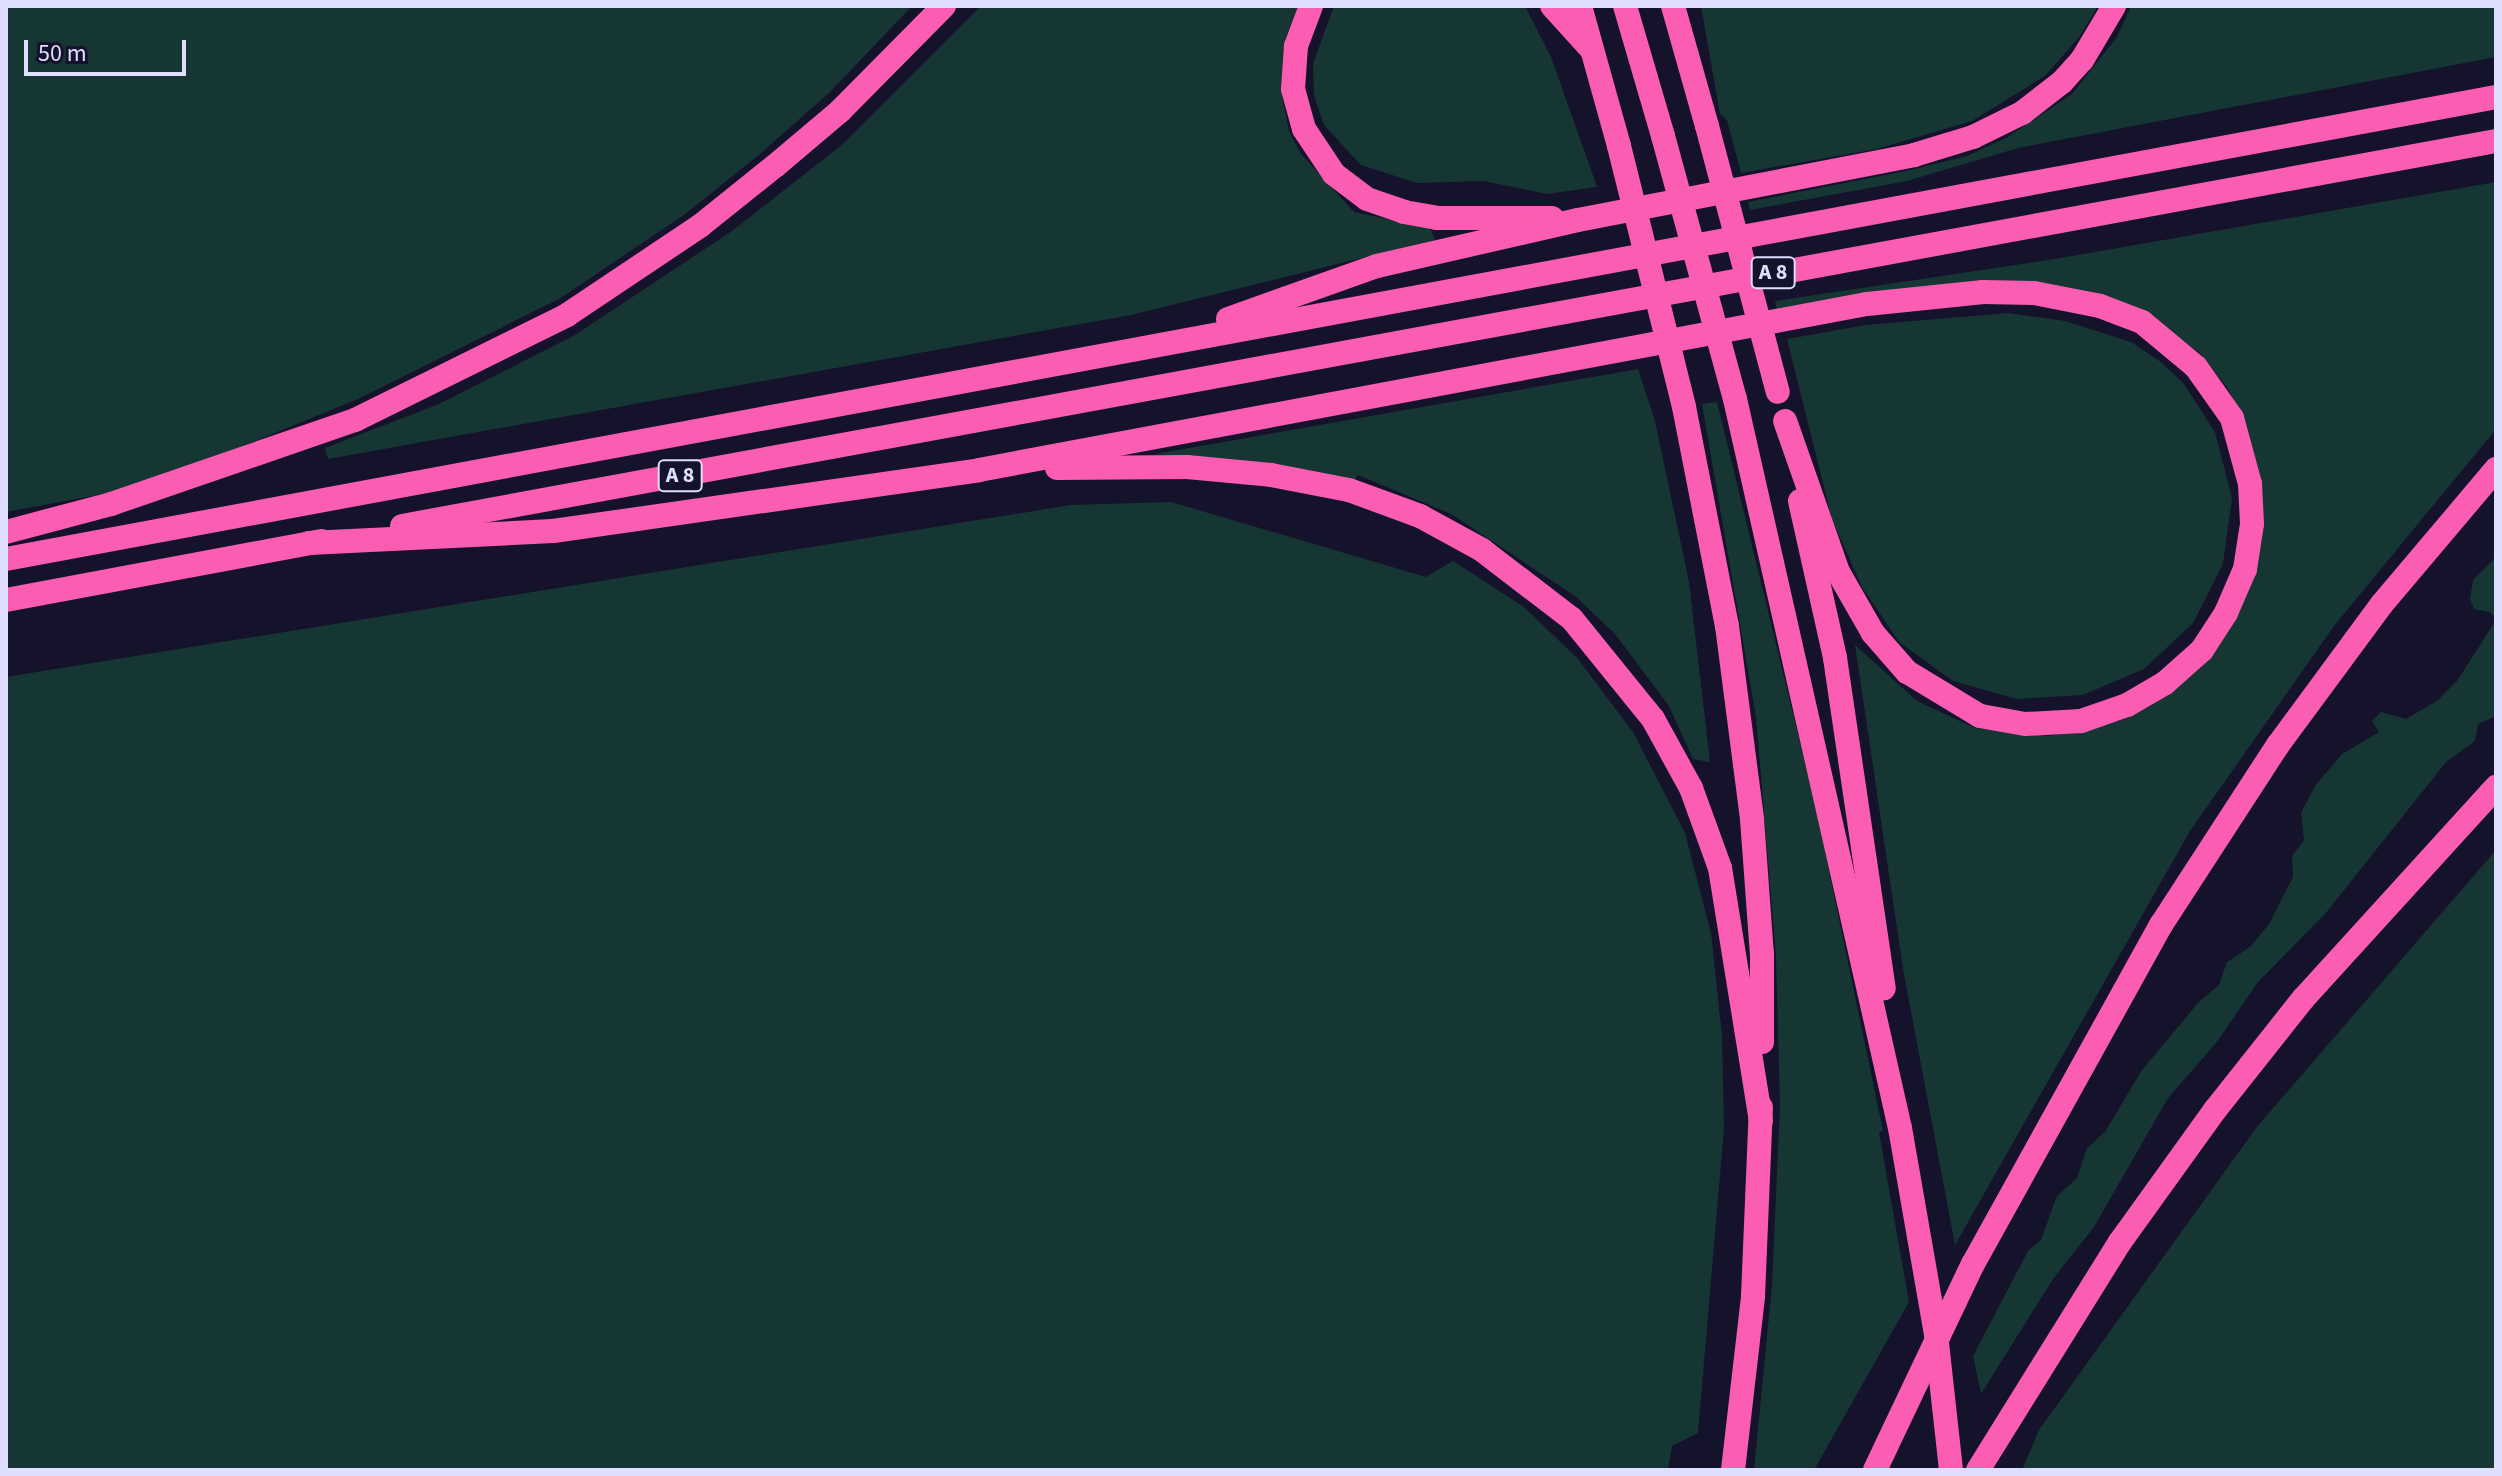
<!DOCTYPE html>
<style>
body{margin:0}
#map{position:relative;width:2502px;height:1476px;overflow:hidden;background:#15122c;font-family:"Source Sans 3",sans-serif}
div>[style]{position:absolute}
.green>*{inset:0;background:#163633}
.highway>*{height:24px;margin:-12px;padding:0 12px;transform-origin:12px;border-radius:12px;background:#fa5db1}
.highway-bridge>*{height:24px;margin:-12px;padding:0 12px;transform-origin:12px;border-radius:12px;background:#fa5db1}
span{translate:-50% -50%;white-space:nowrap;text-align:center;line-height:1.15;-webkit-text-stroke:8px #15122c;paint-order:stroke}
.shield-label span{padding:2px 6px;background:#15122c;border:2px solid;border-radius:6px;-webkit-text-stroke-width:0}
.shield-label{font-size:22px;color:#e0defe;font-weight:700}
.frame{position:absolute;inset:0;border:8px solid #e0defe;pointer-events:none}
.scale{position:absolute;left:24px;top:40px;width:162px;height:36px;box-sizing:border-box;border:4px solid #e0defe;border-top:0;padding-left:10px;font-size:24px;line-height:28px;white-space:nowrap;color:#e0defe;-webkit-text-stroke:6px #15122c;paint-order:stroke}
</style>
<div id="map">
<div class="green">
<i style="clip-path:polygon(6px 6px,912px 6px,829px 93px,760px 154px,684px 215px,559px 299px,358px 399px,238px 448px,108px 493px,6px 512px)"></i>
<i style="clip-path:polygon(981px 6px,1298px 6px,1285px 39px,1281px 90px,1289px 131px,1301px 154px,1354px 212px,1430px 228px,1435px 240px,1131px 315px,328px 459px,325px 448px,439px 404px,575px 335px,732px 231px,843px 144px)"></i>
<i style="clip-path:polygon(1334px 6px,1525px 6px,1551px 57px,1597px 187px,1547px 194px,1484px 181px,1417px 183px,1361px 165px,1324px 125px,1314px 96px,1313px 64px)"></i>
<i style="clip-path:polygon(1701px 6px,2098px 6px,2080px 36px,2045px 76px,1972px 121px,1877px 149px,1741px 173px,1727px 120px,1720px 114px)"></i>
<i style="clip-path:polygon(2131px 6px,2496px 6px,2496px 57px,2018px 148px,1907px 181px,1750px 210px,1748px 202px,1906px 171px,1967px 156px,2006px 138px,2072px 94px,2117px 37px)"></i>
<i style="clip-path:polygon(2496px 182px,2496px 429px,2334px 626px,2190px 831px,1955px 1245px,1903px 969px,1855px 645px,1917px 701px,1975px 728px,2048px 736px,2120px 721px,2154px 703px,2209px 655px,2262px 484px,2242px 414px,2226px 386px,2200px 353px,2137px 309px,2072px 288px,2036px 283px,1777px 309px,1775px 301px,2055px 259px)"></i>
<i style="clip-path:polygon(2008px 313px,2065px 321px,2131px 342px,2161px 362px,2184px 384px,2215px 432px,2232px 498px,2223px 564px,2193px 623px,2144px 669px,2083px 695px,2017px 699px,1953px 681px,1899px 642px,1862px 587px,1832px 519px,1787px 339px,1866px 325px)"></i>
<i style="clip-path:polygon(1638px 369px,1655px 421px,1689px 582px,1710px 762px,1693px 759px,1669px 706px,1615px 634px,1575px 596px,1451px 514px,1358px 475px,1354px 482px,1155px 454px)"></i>
<i style="clip-path:polygon(1717px 402px,1816px 808px,1883px 1131px,1879px 1132px,1909px 1302px,1814px 1470px,1754px 1470px,1772px 1285px,1780px 1105px,1776px 956px,1756px 717px,1702px 404px)"></i>
<i style="clip-path:polygon(1171px 502px,1426px 577px,1453px 561px,1524px 607px,1578px 659px,1633px 732px,1685px 833px,1711px 933px,1722px 1035px,1724px 1128px,1698px 1433px,1672px 1446px,1668px 1470px,6px 1470px,6px 677px,1071px 505px)"></i>
<i style="clip-path:polygon(2496px 557px,2496px 619px,2490px 612px,2474px 609px,2470px 599px,2473px 580px)"></i>
<i style="clip-path:polygon(2496px 620px,2496px 716px,2478px 724px,2475px 741px,2446px 762px,2325px 914px,2258px 982px,2216px 1043px,2168px 1098px,2094px 1227px,2053px 1279px,1981px 1394px,1973px 1356px,2028px 1251px,2041px 1240px,2057px 1196px,2077px 1178px,2087px 1148px,2105px 1132px,2142px 1070px,2198px 1003px,2219px 985px,2227px 962px,2250px 947px,2269px 924px,2293px 877px,2292px 856px,2304px 840px,2301px 813px,2315px 786px,2342px 754px,2379px 732px,2372px 721px,2381px 712px,2406px 719px,2437px 701px,2457px 681px)"></i>
<i style="clip-path:polygon(2496px 850px,2496px 1470px,2022px 1470px,2039px 1430px,2256px 1128px)"></i>
</div>
<div class="highway">
<i style="left:1311px;top:6px;width:43px;rotate:110.6deg"></i>
<i style="left:1296px;top:46px;width:43px;rotate:94deg"></i>
<i style="left:1293px;top:89px;width:41px;rotate:74.6deg"></i>
<i style="left:1304px;top:129px;width:54px;rotate:56.3deg"></i>
<i style="left:1334px;top:174px;width:41px;rotate:37.1deg"></i>
<i style="left:1367px;top:199px;width:39px;rotate:19deg"></i>
<i style="left:1404px;top:212px;width:34px;rotate:10deg"></i>
<i style="left:1437px;top:218px;width:115px"></i>
<i style="left:1552px;top:6px;width:59px;rotate:47.7deg"></i>
<i style="left:1580px;top:6px;width:145px;rotate:74.4deg"></i>
<i style="left:1625px;top:6px;width:135px;rotate:73.7deg"></i>
<i style="left:1673px;top:6px;width:125px;rotate:74.2deg"></i>
<i style="left:1228px;top:319px;width:158px;rotate:-19.6deg"></i>
<i style="left:1377px;top:266px;width:206px;rotate:-12.9deg"></i>
<i style="left:1578px;top:220px;width:342px;rotate:-10.9deg"></i>
<i style="left:1914px;top:155px;width:62px;rotate:-17deg"></i>
<i style="left:1973px;top:137px;width:55px;rotate:-26.1deg"></i>
<i style="left:2022px;top:113px;width:51px;rotate:-37.8deg"></i>
<i style="left:2062px;top:82px;width:30px;rotate:-48deg"></i>
<i style="left:2082px;top:60px;width:63px;rotate:-59.3deg"></i>
<i style="left:1735px;top:399px;width:747px;rotate:77.25deg"></i>
<i style="left:1684px;top:407px;width:223px;rotate:78.9deg"></i>
<i style="left:1727px;top:626px;width:195px;rotate:82.6deg"></i>
<i style="left:1752px;top:819px;width:135px;rotate:85.8deg"></i>
<i style="left:1762px;top:954px;width:88px;rotate:90deg"></i>
<i style="left:1057px;top:468px;width:130px;rotate:-0.4deg"></i>
<i style="left:1187px;top:467px;width:84px;rotate:5.4deg"></i>
<i style="left:1271px;top:475px;width:79px;rotate:10.9deg"></i>
<i style="left:1349px;top:490px;width:76px;rotate:20.1deg"></i>
<i style="left:1420px;top:516px;width:71px;rotate:28.7deg"></i>
<i style="left:1482px;top:550px;width:113px;rotate:37.5deg"></i>
<i style="left:1572px;top:619px;width:129px;rotate:51deg"></i>
<i style="left:1653px;top:719px;width:79px;rotate:61.2deg"></i>
<i style="left:1691px;top:788px;width:85px;rotate:70.1deg"></i>
<i style="left:1720px;top:868px;width:256px;rotate:80.8deg"></i>
<i style="left:1800px;top:501px;width:161px;rotate:77.4deg"></i>
<i style="left:1835px;top:658px;width:334px;rotate:81.6deg"></i>
<i style="left:402px;top:526px;width:2129px;rotate:-10.42deg"></i>
<i style="left:6px;top:532px;width:109px;rotate:-14.9deg"></i>
<i style="left:111px;top:504px;width:258px;rotate:-19deg"></i>
<i style="left:355px;top:420px;width:237px;rotate:-26.3deg"></i>
<i style="left:567px;top:315px;width:160px;rotate:-33.8deg"></i>
<i style="left:700px;top:226px;width:96px;rotate:-38.7deg"></i>
<i style="left:775px;top:166px;width:85px;rotate:-40.2deg"></i>
<i style="left:840px;top:111px;width:148px;rotate:-45.3deg"></i>
<i style="left:309px;top:543px;width:244px;rotate:-2.8deg"></i>
<i style="left:553px;top:531px;width:430px;rotate:-8.1deg"></i>
<i style="left:979px;top:470px;width:903px;rotate:-10.59deg"></i>
<i style="left:1867px;top:304px;width:117px;rotate:-5.9deg"></i>
<i style="left:1983px;top:292px;width:51px;rotate:1.1deg"></i>
<i style="left:2034px;top:293px;width:67px;rotate:11.1deg"></i>
<i style="left:2100px;top:306px;width:45px;rotate:20.9deg"></i>
<i style="left:2142px;top:322px;width:70px;rotate:39.8deg"></i>
<i style="left:2196px;top:367px;width:62px;rotate:54.8deg"></i>
<i style="left:2232px;top:418px;width:68px;rotate:74.7deg"></i>
<i style="left:2250px;top:484px;width:40px;rotate:87.1deg"></i>
<i style="left:2252px;top:524px;width:46px;rotate:98.8deg"></i>
<i style="left:2245px;top:569px;width:48px;rotate:113.4deg"></i>
<i style="left:2226px;top:613px;width:44px;rotate:123deg"></i>
<i style="left:2202px;top:650px;width:50px;rotate:138.3deg"></i>
<i style="left:2165px;top:683px;width:44px;rotate:149.9deg"></i>
<i style="left:2127px;top:705px;width:49px;rotate:160.8deg"></i>
<i style="left:2081px;top:721px;width:56px;rotate:176.9deg"></i>
<i style="left:2025px;top:724px;width:46px;rotate:-169.9deg"></i>
<i style="left:1980px;top:716px;width:85px;rotate:-148.9deg"></i>
<i style="left:1907px;top:672px;width:52px;rotate:-131.1deg"></i>
<i style="left:1873px;top:633px;width:70px;rotate:-119.8deg"></i>
<i style="left:1838px;top:572px;width:160px;rotate:-109.3deg"></i>
<i style="left:6px;top:559px;width:2532px;rotate:-10.51deg"></i>
<i style="left:6px;top:600px;width:321px;rotate:-10.6deg"></i>
<i style="left:1733px;top:1470px;width:175px;rotate:-83.4deg"></i>
<i style="left:1753px;top:1296px;width:189px;rotate:-87.6deg"></i>
<i style="left:1875px;top:1470px;width:228px;rotate:-64.6deg"></i>
<i style="left:1973px;top:1264px;width:388px;rotate:-61deg"></i>
<i style="left:2161px;top:925px;width:215px;rotate:-57deg"></i>
<i style="left:2278px;top:745px;width:175px;rotate:-53.6deg"></i>
<i style="left:2382px;top:604px;width:177px;rotate:-49.8deg"></i>
<i style="left:1978px;top:1470px;width:269px;rotate:-58.1deg"></i>
<i style="left:2120px;top:1242px;width:163px;rotate:-54.3deg"></i>
<i style="left:2215px;top:1110px;width:142px;rotate:-51.6deg"></i>
<i style="left:2303px;top:999px;width:287px;rotate:-47.7deg"></i>
</div>
<div class="highway-bridge">
<i style="left:1707px;top:126px;width:275px;rotate:75.1deg"></i>
<i style="left:1663px;top:136px;width:273px;rotate:74.7deg"></i>
<i style="left:1619px;top:146px;width:269px;rotate:76deg"></i>
<i style="left:1900px;top:1128px;width:209px;rotate:80.1deg"></i>
<i style="left:1936px;top:1334px;width:137px;rotate:83.7deg"></i>
</div>
<div class="shield-label">
<span style="left:1773px;top:273px">A 8</span>
<span style="left:680px;top:476px">A 8</span>
</div>
<div class="frame"></div>
<div class="scale">50 m</div>
</div>
